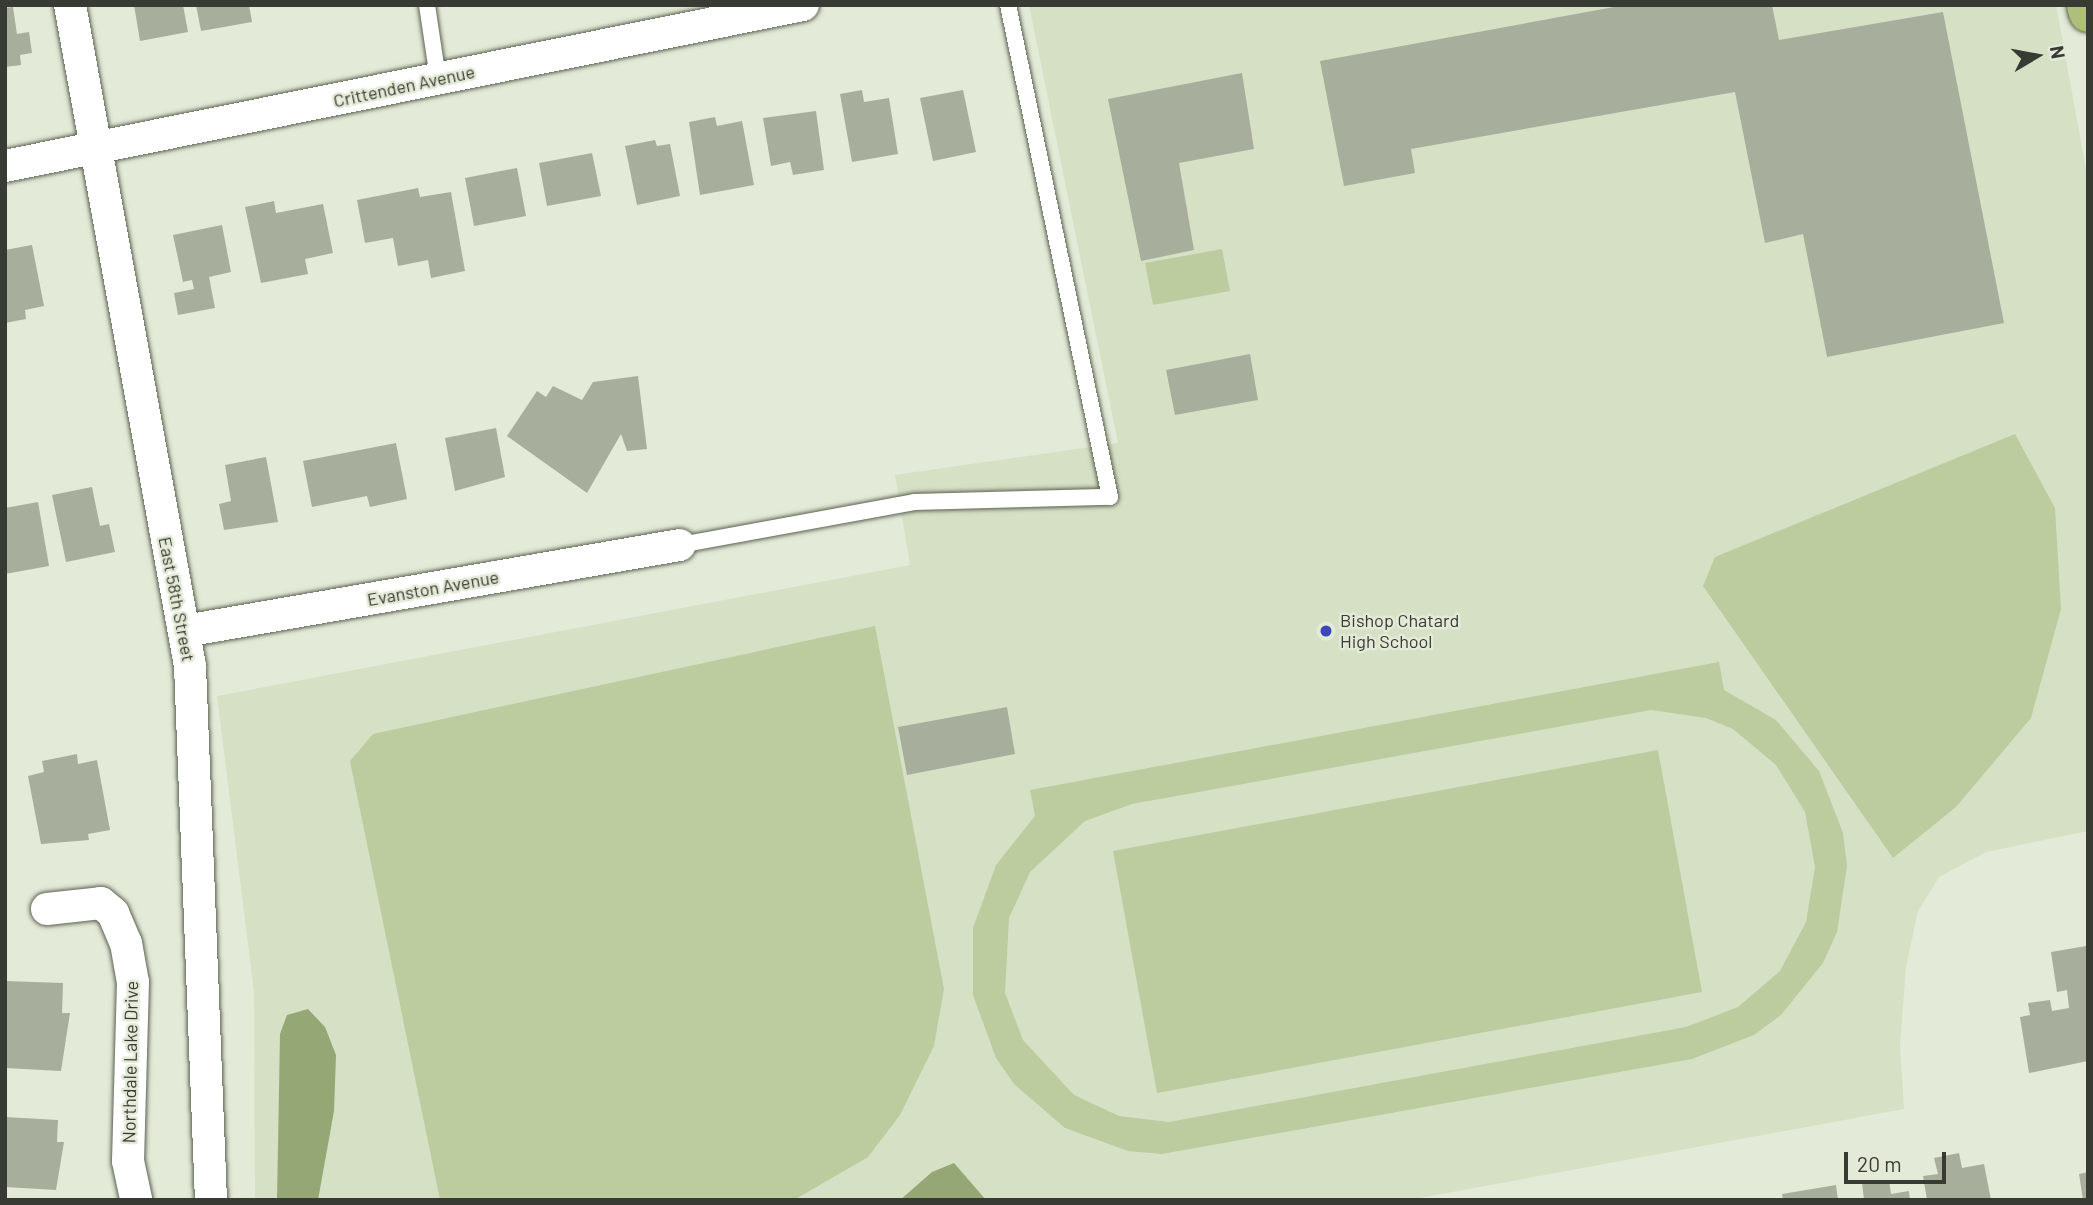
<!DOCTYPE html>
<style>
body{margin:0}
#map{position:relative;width:2093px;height:1205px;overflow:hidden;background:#e3ead7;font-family:Barlow,sans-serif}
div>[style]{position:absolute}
.built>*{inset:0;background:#d6e0c5}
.green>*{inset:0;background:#bccc9f}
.water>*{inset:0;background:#96a776}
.building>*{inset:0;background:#a8ae9c}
.roads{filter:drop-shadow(0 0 2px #5c6251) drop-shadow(0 0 2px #5c6251)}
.lane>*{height:16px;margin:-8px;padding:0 8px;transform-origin:8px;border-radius:8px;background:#fff}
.street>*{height:32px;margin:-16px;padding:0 16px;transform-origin:16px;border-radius:16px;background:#fff}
.primary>*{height:38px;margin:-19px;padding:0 19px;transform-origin:19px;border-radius:19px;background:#adbf79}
.dots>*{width:19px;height:19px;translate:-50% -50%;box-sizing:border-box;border:4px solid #e3ead7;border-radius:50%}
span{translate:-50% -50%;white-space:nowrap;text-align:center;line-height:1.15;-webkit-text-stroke:5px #e3ead7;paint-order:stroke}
.street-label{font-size:18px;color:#383b33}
.poi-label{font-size:18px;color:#383b33}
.left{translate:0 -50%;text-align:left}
.frame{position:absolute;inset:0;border:7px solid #383b33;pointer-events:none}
.north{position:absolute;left:2002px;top:21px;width:70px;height:70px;-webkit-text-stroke:5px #e3ead7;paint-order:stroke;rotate:80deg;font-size:19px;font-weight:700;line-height:28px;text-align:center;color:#383b33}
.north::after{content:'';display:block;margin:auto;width:24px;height:32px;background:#383b33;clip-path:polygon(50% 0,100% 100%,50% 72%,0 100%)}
.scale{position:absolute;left:1844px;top:1152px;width:102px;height:32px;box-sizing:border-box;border:4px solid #383b33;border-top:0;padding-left:9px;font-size:21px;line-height:24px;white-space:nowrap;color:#383b33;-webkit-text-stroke:5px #e3ead7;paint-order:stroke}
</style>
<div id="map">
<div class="built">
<i style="clip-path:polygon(1029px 5px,2056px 5px,2088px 180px,2088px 831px,1986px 852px,1939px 877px,1918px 911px,1906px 967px,1900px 1046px,1904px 1109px,1409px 1200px,255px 1200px,254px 992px,217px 696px,910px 565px,895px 475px,1118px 443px)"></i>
</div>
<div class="green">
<i style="clip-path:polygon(1222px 249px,1230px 291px,1153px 305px,1145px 263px)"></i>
<i style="clip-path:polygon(2015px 434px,2055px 508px,2061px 609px,2031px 718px,1956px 807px,1893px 858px,1703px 586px,1715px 557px)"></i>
<i style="clip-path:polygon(875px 626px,944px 989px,934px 1046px,900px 1115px,868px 1157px,794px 1200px,440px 1200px,350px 761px,373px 734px)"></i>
<i style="clip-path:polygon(evenodd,1719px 662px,1724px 690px,1776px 720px,1819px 771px,1843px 833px,1847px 866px,1837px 932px,1823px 963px,1781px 1015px,1754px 1035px,1692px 1059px,1162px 1154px,1128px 1151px,1065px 1128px,1014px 1084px,996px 1058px,973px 995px,973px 928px,996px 865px,1035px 816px,1030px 790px,1719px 662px,1651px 710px,1706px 718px,1733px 729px,1776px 765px,1805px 812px,1815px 867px,1806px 922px,1780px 971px,1738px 1007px,1686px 1027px,1169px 1122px,1119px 1116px,1074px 1095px,1023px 1040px,1005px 993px,1009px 918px,1030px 872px,1085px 821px,1132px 804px,1651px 710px)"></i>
<i style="clip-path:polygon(1658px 750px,1702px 992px,1157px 1093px,1113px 851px)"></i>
</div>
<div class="water">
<i style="clip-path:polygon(308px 1009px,325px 1027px,336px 1055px,334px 1111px,318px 1200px,277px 1200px,280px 1034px,287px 1015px)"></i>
<i style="clip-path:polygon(954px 1163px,986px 1200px,900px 1200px,932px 1172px)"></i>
</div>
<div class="building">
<i style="clip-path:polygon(134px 5px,183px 5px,188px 32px,140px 41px)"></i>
<i style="clip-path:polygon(196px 5px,249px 5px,252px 22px,201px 31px)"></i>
<i style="clip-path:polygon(1625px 5px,1772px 5px,1779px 40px,1943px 12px,2004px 323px,1827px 357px,1803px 234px,1765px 243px,1735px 92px,1411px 149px,1415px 173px,1344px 186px,1320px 61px)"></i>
<i style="clip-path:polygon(13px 7px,17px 34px,29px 32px,32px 53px,20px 55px,21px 65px,5px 67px,5px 8px)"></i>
<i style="clip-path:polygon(1242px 73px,1254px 149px,1179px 163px,1194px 250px,1141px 261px,1108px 99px)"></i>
<i style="clip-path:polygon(862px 90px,864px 102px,889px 98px,898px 154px,852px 162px,840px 94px)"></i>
<i style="clip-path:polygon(963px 90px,976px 152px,933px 161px,920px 98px)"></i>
<i style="clip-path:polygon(816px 111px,824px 170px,793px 175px,790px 162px,771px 166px,763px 118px)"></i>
<i style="clip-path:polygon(715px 117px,717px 126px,742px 121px,754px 185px,700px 195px,689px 122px)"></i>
<i style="clip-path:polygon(655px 140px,657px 146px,670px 144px,680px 196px,637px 205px,625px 146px)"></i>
<i style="clip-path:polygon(592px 153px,601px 196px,547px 206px,539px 163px)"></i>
<i style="clip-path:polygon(517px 168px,526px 216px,474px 226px,465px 178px)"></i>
<i style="clip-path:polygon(418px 188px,420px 197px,451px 192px,465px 271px,431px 278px,428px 260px,398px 266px,393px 238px,365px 243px,357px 200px)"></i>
<i style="clip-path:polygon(274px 201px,276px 213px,323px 204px,333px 253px,305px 259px,308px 274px,261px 283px,245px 207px)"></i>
<i style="clip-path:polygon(222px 225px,231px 272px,209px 277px,215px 308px,178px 315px,174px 293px,194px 289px,192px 280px,183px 282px,173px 235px)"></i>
<i style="clip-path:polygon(32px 245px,44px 306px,25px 310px,26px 319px,5px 323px,5px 250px)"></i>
<i style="clip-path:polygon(1250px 354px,1258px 400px,1175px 415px,1166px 370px)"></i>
<i style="clip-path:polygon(638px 376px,647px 449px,627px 451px,621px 434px,587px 493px,507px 436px,537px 391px,546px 397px,553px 386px,582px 400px,593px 382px)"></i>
<i style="clip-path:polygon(496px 428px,505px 477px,455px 491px,445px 438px)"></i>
<i style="clip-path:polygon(396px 443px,407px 499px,370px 507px,367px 496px,312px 507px,303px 461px)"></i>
<i style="clip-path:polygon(266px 457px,278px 522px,224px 530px,219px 504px,231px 501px,225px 465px)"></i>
<i style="clip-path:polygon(92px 487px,100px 526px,109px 524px,115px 552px,66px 562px,52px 495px)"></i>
<i style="clip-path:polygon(38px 502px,49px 566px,5px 574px,5px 508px)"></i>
<i style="clip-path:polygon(1007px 707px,1015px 754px,907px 775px,898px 727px)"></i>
<i style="clip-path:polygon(77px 754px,78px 764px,97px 760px,110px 830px,88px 834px,89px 840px,41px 844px,28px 776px,44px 772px,42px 761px)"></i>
<i style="clip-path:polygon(2086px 946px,2088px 1061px,2029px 1073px,2020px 1017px,2030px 1015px,2028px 1003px,2050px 1000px,2052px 1011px,2069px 1008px,2067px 990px,2057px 992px,2051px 952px)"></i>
<i style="clip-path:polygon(5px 981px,63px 983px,62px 1013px,70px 1013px,61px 1071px,5px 1068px)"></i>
<i style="clip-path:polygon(5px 1117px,58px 1120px,57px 1142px,64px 1142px,56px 1190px,5px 1187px)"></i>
<i style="clip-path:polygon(1959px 1153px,1962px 1168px,1984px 1164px,1991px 1200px,1927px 1200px,1923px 1176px,1938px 1174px,1934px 1158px)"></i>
<i style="clip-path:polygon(2088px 1172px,2088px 1200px,2083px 1200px,2079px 1174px)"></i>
<i style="clip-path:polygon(1889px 1180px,1891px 1194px,1909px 1191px,1910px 1200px,1864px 1200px,1862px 1183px)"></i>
<i style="clip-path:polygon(1836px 1185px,1838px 1200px,1783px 1200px,1782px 1194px)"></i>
</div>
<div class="roads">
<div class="lane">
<i style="left:427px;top:5px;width:75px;rotate:81.5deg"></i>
<i style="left:680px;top:545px;width:238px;rotate:-10.4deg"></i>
<i style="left:914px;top:502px;width:196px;rotate:-1.5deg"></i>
<i style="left:1110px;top:497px;width:502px;rotate:-101.71deg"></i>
</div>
<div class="street">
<i style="left:70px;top:5px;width:672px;rotate:79.71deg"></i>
<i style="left:190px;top:666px;width:534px;rotate:87.75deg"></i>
<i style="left:5px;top:166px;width:814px;rotate:-11.41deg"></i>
<i style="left:185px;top:631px;width:502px;rotate:-9.86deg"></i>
<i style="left:47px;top:909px;width:54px;rotate:-6.3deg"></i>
<i style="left:101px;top:903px;width:16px;rotate:40deg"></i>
<i style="left:113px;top:913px;width:33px;rotate:67deg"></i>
<i style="left:126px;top:943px;width:40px;rotate:80deg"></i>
<i style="left:133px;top:982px;width:179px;rotate:91.6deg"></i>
<i style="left:128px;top:1161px;width:40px;rotate:78deg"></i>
</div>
<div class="primary">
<i style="left:2086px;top:5px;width:8px;rotate:76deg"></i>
</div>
</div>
<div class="dots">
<i style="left:1326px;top:631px;background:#3d46ba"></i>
</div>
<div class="street-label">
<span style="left:404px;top:86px;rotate:-12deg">Crittenden Avenue</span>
<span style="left:433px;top:588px;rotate:-10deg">Evanston Avenue</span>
<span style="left:177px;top:599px;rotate:79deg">East 58th Street</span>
<span style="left:130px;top:1062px;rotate:-89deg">Northdale Lake Drive</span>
</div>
<div class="poi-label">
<span class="left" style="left:1340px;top:631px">Bishop Chatard<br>High School</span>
</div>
<div class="frame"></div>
<div class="north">N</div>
<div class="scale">20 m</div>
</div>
